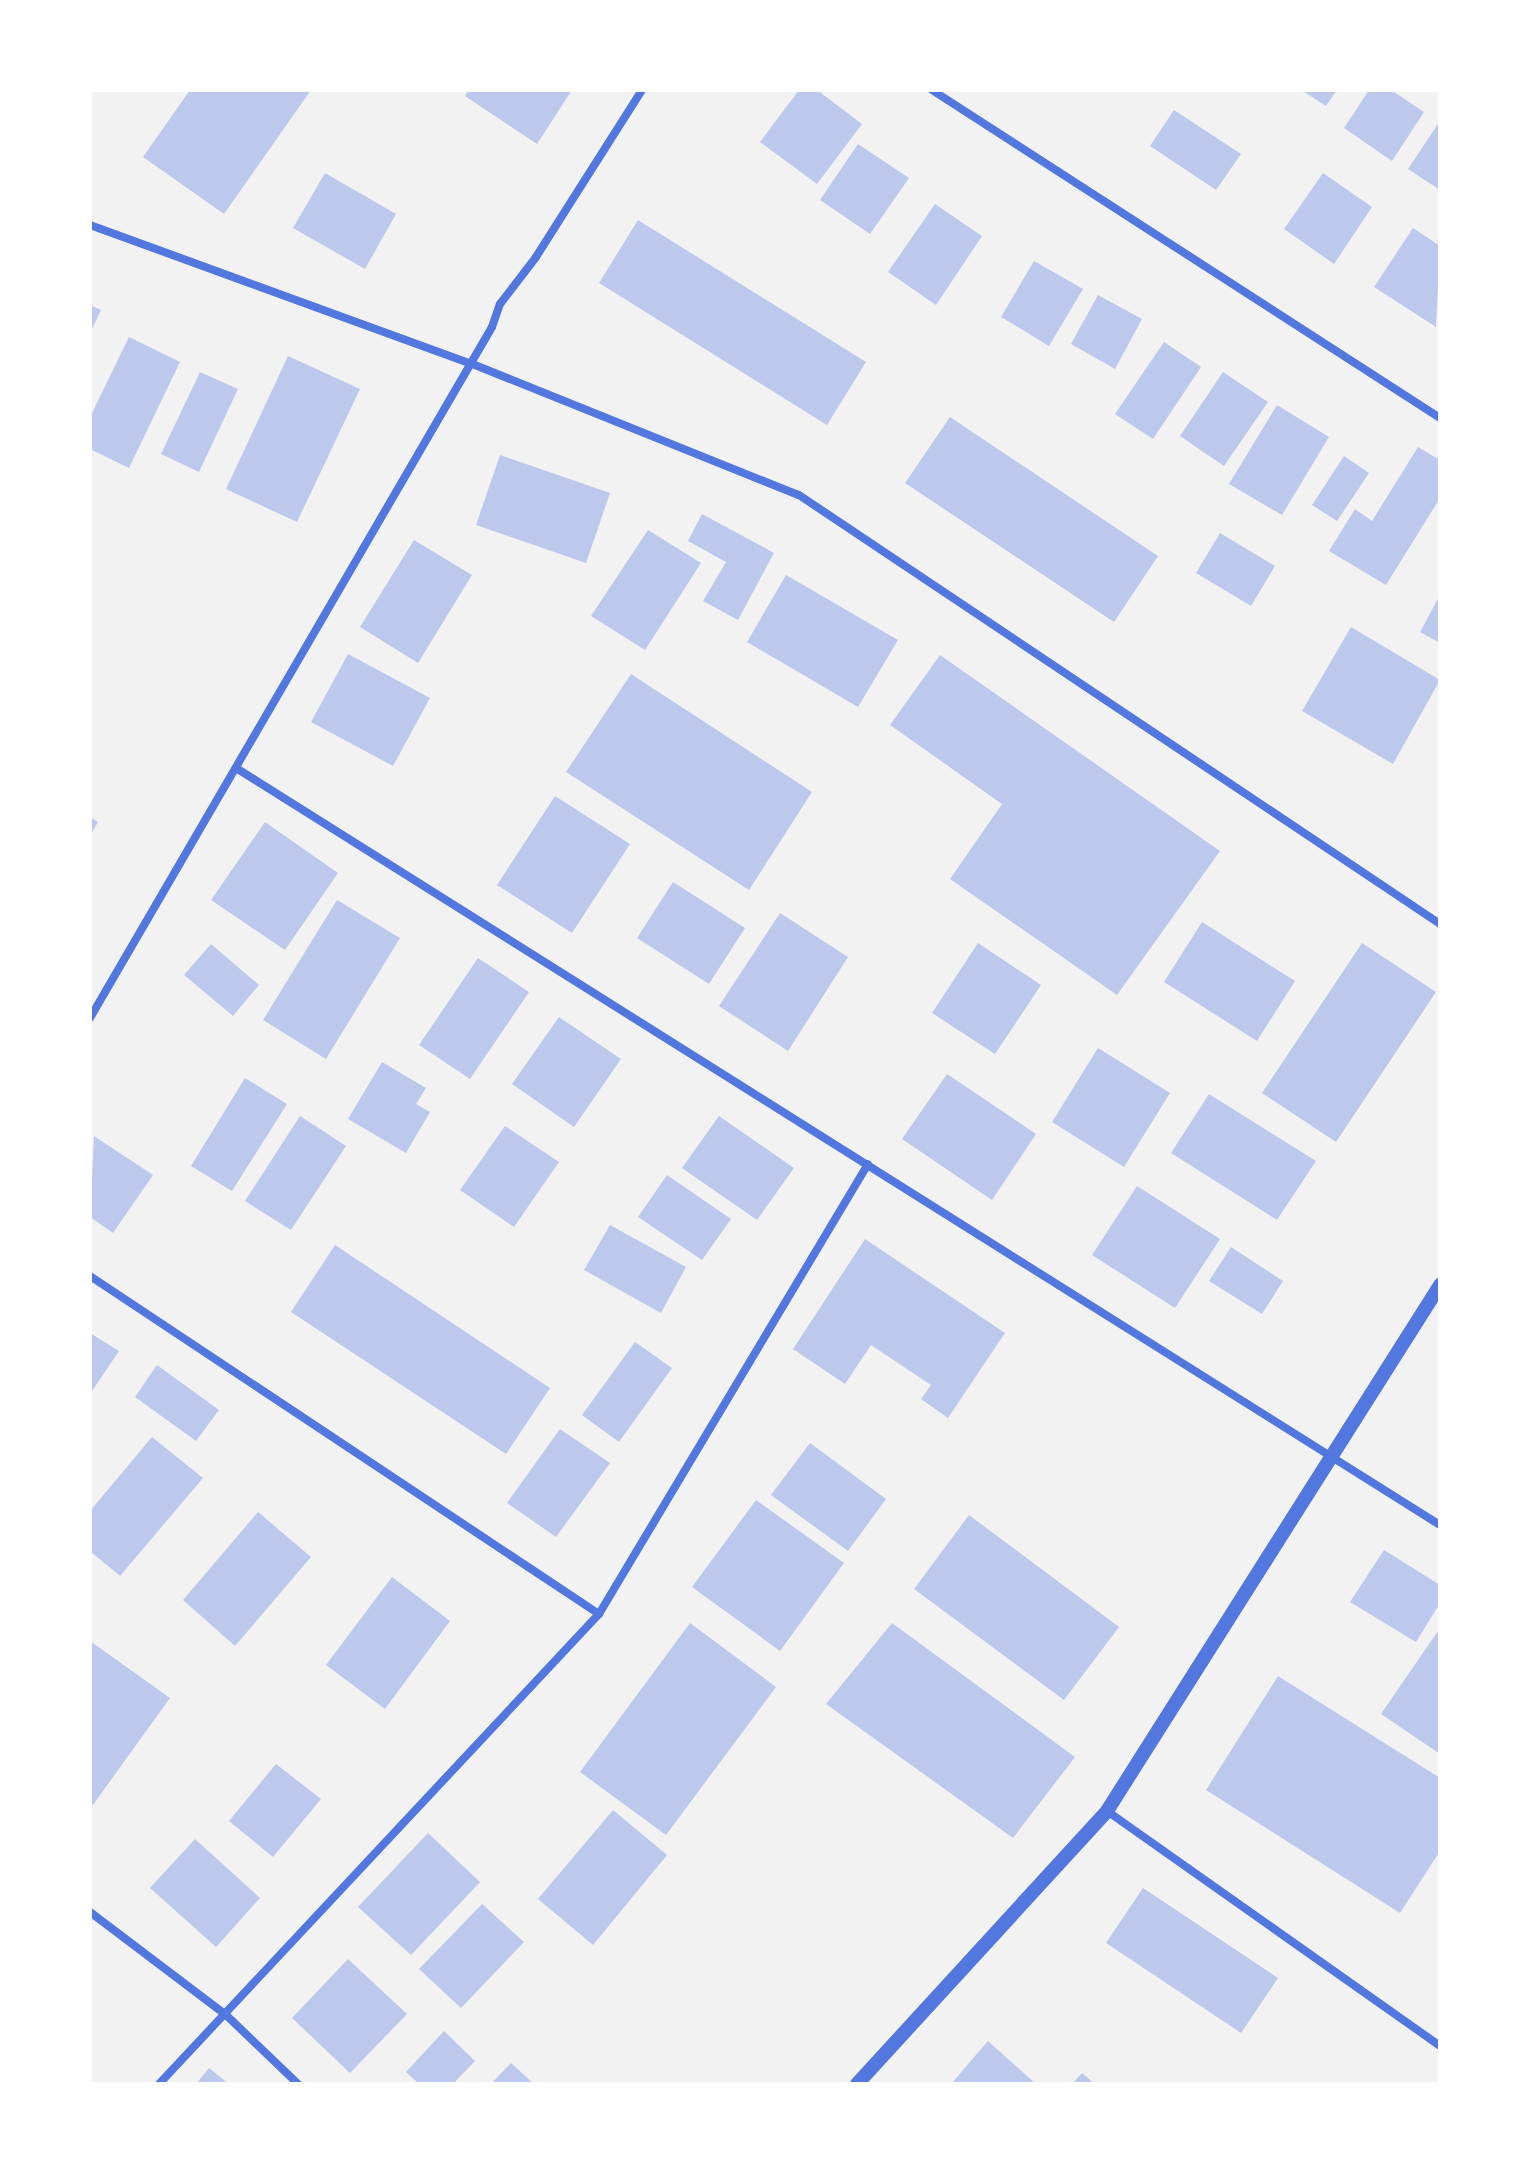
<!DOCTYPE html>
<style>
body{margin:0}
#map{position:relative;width:1530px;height:2174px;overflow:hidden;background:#f2f2f2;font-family:Arial,sans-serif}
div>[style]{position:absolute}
.building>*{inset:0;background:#bdc9ec}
.minor>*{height:8px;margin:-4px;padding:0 4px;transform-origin:4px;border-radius:4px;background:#5277de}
.tertiary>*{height:14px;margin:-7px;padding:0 7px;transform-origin:7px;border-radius:7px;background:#5277de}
span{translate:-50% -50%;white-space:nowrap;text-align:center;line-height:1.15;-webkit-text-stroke:6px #fff;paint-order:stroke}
.frame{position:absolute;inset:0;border:92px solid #fff;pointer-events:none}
</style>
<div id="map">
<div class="building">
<i style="clip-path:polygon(190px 90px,311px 90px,224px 214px,143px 157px)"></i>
<i style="clip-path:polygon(469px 90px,572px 90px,537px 144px,465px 96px)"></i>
<i style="clip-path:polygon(799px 90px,817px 90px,862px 124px,817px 184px,760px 142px)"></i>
<i style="clip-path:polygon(1301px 90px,1337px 90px,1326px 106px)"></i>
<i style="clip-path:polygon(1369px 90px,1391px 90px,1424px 112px,1392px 161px,1344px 128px)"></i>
<i style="clip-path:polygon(1174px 110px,1241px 154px,1216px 190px,1150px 146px)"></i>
<i style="clip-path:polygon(1440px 121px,1440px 190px,1408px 169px)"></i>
<i style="clip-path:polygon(858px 144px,909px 178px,870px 234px,820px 200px)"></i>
<i style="clip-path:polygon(325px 173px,396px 214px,365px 269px,293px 228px)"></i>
<i style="clip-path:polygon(1323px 173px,1372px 207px,1334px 264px,1284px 229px)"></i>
<i style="clip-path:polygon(935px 204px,982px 236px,936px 305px,888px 272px)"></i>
<i style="clip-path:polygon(638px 220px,866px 362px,827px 425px,599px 283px)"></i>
<i style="clip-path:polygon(1413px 228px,1440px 246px,1436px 327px,1374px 287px)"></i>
<i style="clip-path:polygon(1034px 261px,1083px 289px,1049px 346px,1001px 317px)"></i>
<i style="clip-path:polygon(1098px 295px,1142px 319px,1115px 369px,1071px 344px)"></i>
<i style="clip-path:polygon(90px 305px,101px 310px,90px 333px)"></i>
<i style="clip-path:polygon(129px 337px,180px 362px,129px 468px,90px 449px,90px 417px)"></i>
<i style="clip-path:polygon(1164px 342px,1201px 367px,1153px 439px,1115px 414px)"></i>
<i style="clip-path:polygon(288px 356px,360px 389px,297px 522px,226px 489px)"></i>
<i style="clip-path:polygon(200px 372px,238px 389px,199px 472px,161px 454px)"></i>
<i style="clip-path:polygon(1223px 372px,1268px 402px,1224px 466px,1180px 436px)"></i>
<i style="clip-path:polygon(1277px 405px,1329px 437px,1282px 515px,1229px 484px)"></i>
<i style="clip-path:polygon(950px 417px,1158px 556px,1114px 622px,905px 483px)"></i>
<i style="clip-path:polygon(1418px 447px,1440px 460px,1440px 498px,1386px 585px,1329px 551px,1355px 509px,1372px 521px)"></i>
<i style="clip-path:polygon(500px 455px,610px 493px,586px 563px,476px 525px)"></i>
<i style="clip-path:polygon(1344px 456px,1369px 473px,1337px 521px,1312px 505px)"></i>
<i style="clip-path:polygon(702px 514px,774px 553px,738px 620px,703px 601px,726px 562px,688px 541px)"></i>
<i style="clip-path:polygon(648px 530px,701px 563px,645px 650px,591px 616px)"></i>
<i style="clip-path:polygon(1220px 533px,1275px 566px,1251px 606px,1196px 573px)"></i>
<i style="clip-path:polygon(414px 540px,472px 575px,418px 663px,360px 627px)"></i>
<i style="clip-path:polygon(786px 575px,898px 640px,858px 707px,747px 642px)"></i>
<i style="clip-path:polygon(1440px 595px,1440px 643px,1420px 632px)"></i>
<i style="clip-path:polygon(1351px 627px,1440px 680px,1393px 764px,1302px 711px)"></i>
<i style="clip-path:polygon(348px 654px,430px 698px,393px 766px,311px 722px)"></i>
<i style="clip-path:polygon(940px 655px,1220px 851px,1117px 995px,950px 879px,1002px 804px,890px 725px)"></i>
<i style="clip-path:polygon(631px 674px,812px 792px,749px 890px,566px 772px)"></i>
<i style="clip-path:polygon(555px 796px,630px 844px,572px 933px,497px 885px)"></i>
<i style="clip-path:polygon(90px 817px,98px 822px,90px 836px)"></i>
<i style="clip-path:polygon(265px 822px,338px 873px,285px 950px,211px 900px)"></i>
<i style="clip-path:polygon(673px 882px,745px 928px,709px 984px,637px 938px)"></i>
<i style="clip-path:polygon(337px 900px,400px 938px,326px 1059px,263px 1020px)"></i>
<i style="clip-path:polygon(780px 913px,848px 957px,788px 1051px,719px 1006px)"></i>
<i style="clip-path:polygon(1202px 922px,1295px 981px,1257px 1041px,1164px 982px)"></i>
<i style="clip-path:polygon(978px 943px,1041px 985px,995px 1054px,932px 1013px)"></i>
<i style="clip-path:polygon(1362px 943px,1436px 992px,1336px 1142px,1262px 1093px)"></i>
<i style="clip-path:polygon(211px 944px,259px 985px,233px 1016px,184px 975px)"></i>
<i style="clip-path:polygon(478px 958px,529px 992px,470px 1079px,419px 1045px)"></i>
<i style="clip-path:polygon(559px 1017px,621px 1059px,574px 1127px,512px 1084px)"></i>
<i style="clip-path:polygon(1098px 1048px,1170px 1093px,1124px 1167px,1052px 1122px)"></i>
<i style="clip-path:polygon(382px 1062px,426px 1088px,416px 1104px,430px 1112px,406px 1153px,348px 1119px)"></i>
<i style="clip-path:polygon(947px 1074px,1036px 1134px,992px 1200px,902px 1139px)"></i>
<i style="clip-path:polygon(245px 1078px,287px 1104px,232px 1191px,191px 1166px)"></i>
<i style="clip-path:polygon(1209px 1094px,1316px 1161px,1277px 1220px,1171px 1153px)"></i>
<i style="clip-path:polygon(300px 1116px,346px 1146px,291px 1230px,245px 1201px)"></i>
<i style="clip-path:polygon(719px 1116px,794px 1168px,757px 1220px,682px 1168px)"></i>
<i style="clip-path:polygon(505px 1126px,559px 1162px,514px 1227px,460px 1190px)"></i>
<i style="clip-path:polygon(94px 1136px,153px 1175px,113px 1233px,90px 1217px)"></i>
<i style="clip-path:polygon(667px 1175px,731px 1219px,702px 1260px,638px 1217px)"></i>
<i style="clip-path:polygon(1137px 1186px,1220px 1239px,1175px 1308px,1092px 1255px)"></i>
<i style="clip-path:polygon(610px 1225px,686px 1267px,661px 1313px,584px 1270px)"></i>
<i style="clip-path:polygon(865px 1239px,1005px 1333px,948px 1418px,921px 1399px,931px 1385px,871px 1345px,845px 1384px,793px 1349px)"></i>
<i style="clip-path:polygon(335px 1245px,550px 1388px,506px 1454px,291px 1312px)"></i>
<i style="clip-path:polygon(1231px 1247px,1283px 1281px,1262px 1314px,1209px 1281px)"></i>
<i style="clip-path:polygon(90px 1333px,119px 1351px,90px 1394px)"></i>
<i style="clip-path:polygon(635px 1342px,672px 1368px,619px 1442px,582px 1415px)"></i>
<i style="clip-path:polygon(157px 1365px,219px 1410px,196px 1441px,135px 1397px)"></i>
<i style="clip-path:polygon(560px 1429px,610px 1463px,556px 1537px,507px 1503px)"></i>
<i style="clip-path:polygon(152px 1437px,203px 1478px,120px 1576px,90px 1551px,90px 1511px)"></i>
<i style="clip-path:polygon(810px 1443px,886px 1499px,848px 1551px,771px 1495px)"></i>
<i style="clip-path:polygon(756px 1500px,844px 1563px,780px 1651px,692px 1587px)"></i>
<i style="clip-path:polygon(258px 1512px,311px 1557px,235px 1646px,183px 1600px)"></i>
<i style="clip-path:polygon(969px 1515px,1119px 1627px,1064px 1700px,914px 1589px)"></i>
<i style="clip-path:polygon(1384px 1550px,1440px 1585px,1440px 1603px,1416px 1642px,1350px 1602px)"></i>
<i style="clip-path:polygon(392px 1577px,450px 1621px,385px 1709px,326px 1665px)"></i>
<i style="clip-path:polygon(690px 1623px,776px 1687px,666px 1835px,580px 1772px)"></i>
<i style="clip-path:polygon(892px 1623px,1075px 1757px,1013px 1838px,826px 1704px)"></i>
<i style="clip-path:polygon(1440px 1628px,1440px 1754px,1381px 1714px)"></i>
<i style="clip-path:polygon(90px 1641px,170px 1698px,90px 1809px)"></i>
<i style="clip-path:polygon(1278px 1676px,1440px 1778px,1440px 1851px,1400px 1913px,1206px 1790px)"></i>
<i style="clip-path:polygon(276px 1764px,321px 1799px,273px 1857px,229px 1821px)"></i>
<i style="clip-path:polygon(613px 1810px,667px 1855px,593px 1945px,538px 1899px)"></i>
<i style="clip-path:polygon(428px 1833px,480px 1882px,411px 1955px,358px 1907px)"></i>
<i style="clip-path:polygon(195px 1839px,260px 1898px,216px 1947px,150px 1888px)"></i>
<i style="clip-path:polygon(1143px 1888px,1278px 1978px,1241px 2033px,1106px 1943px)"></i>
<i style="clip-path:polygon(482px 1904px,524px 1942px,461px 2008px,419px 1969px)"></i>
<i style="clip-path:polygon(348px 1959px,407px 2014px,350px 2073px,292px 2018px)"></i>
<i style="clip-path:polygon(444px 2031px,475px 2061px,453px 2084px,419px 2084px,406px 2072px)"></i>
<i style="clip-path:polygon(988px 2041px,1036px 2084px,951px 2084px)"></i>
<i style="clip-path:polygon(511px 2063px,534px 2084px,491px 2084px)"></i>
<i style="clip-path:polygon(209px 2068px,229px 2084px,196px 2084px)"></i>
<i style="clip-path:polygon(1082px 2073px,1095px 2084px,1072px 2084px)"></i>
</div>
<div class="minor">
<i style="left:932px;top:90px;width:605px;rotate:32.85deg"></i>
<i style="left:90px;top:225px;width:404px;rotate:20deg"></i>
<i style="left:470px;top:363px;width:354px;rotate:21.9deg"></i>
<i style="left:799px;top:495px;width:771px;rotate:33.79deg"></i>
<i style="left:236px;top:768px;width:1422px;rotate:32.16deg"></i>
<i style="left:90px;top:1018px;width:799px;rotate:-59.81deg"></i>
<i style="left:492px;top:327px;width:24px;rotate:-71deg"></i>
<i style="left:500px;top:304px;width:59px;rotate:-52.5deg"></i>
<i style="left:536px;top:257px;width:198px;rotate:-57.6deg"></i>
<i style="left:90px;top:1276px;width:611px;rotate:33.59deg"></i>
<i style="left:1107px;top:1811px;width:408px;rotate:35.2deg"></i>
<i style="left:90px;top:1912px;width:169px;rotate:37.1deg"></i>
<i style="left:225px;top:2014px;width:101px;rotate:43.8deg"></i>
<i style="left:159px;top:2084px;width:644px;rotate:-46.89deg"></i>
<i style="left:599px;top:1614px;width:524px;rotate:-59.13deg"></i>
</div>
<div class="tertiary">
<i style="left:857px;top:2084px;width:370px;rotate:-47.5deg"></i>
<i style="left:1107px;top:1811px;width:623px;rotate:-57.66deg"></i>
</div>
<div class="frame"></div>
</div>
